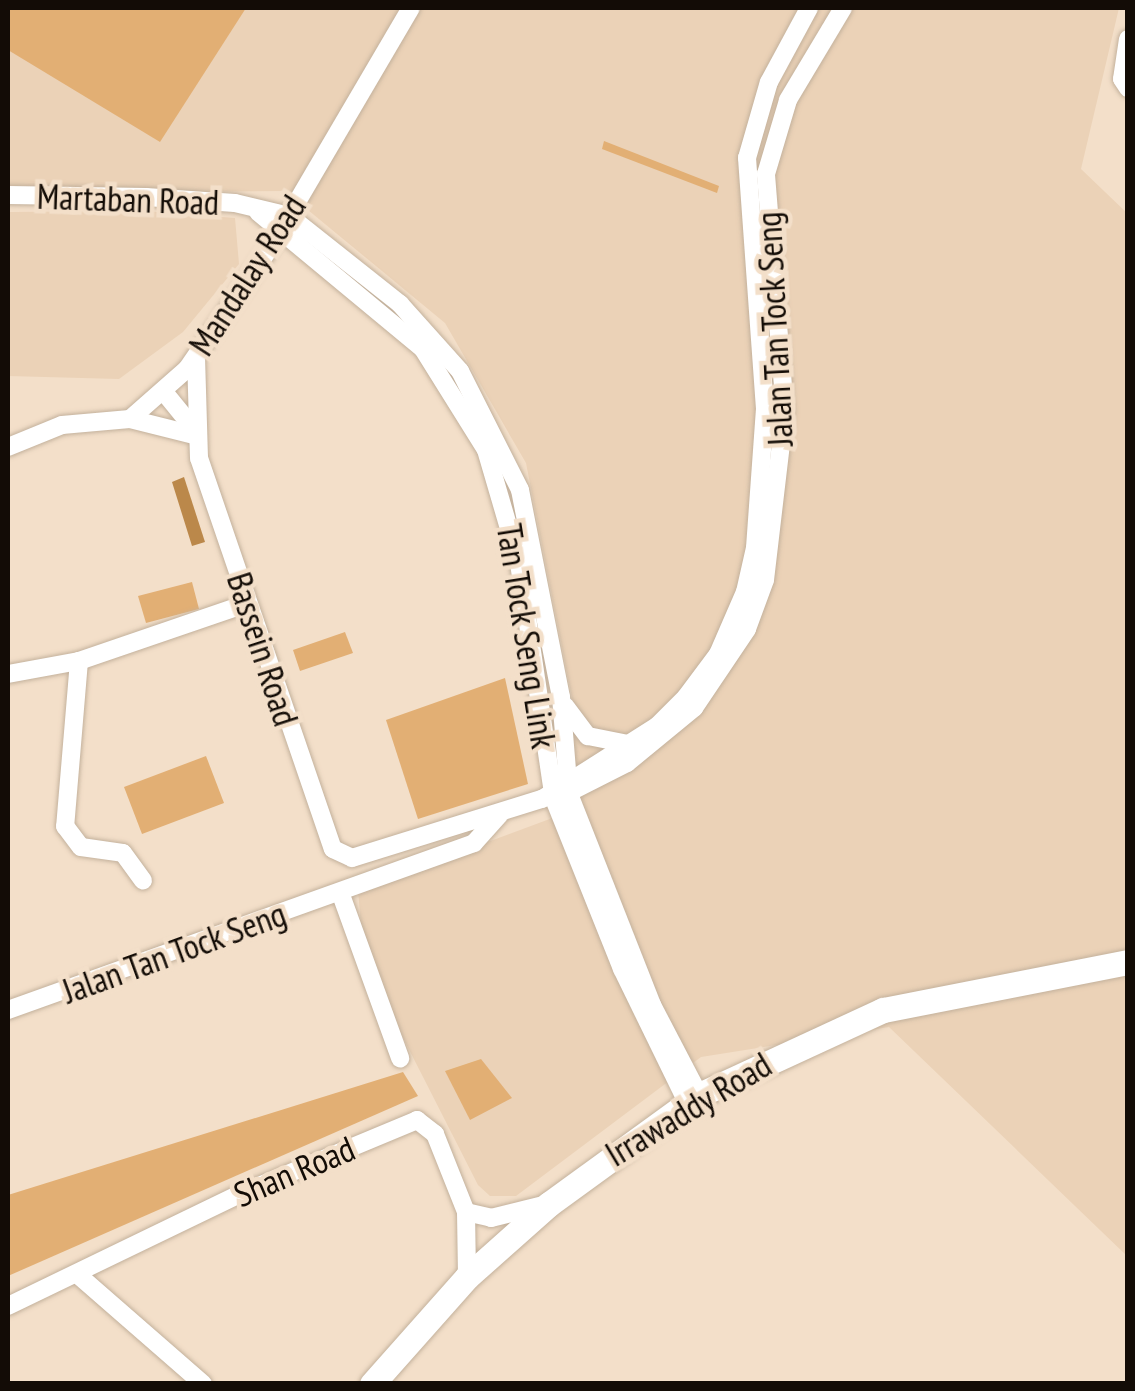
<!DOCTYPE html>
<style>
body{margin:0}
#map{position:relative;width:1135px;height:1391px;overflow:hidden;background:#f3dfc9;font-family:"PT Sans Narrow",sans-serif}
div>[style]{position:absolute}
.built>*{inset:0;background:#ebd2b7}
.green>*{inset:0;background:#e2af74}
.water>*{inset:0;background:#bb884a}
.roads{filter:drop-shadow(0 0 2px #c3b19c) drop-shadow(0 0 2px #c3b19c)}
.street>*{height:18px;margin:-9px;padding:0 9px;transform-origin:9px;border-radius:9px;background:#fff}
.secondary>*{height:25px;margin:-12.5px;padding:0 12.5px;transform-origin:12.5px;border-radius:12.5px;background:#fff}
span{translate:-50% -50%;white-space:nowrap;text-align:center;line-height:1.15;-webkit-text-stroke:9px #f3dfc9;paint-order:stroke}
.street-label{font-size:35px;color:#130c06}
.frame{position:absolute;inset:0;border:10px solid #130c06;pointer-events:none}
</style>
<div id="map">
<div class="built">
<i style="clip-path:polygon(8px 8px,1119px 8px,1081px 169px,1128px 214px,1127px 1256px,889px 1027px,701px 1057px,516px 1196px,490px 1196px,478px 1185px,364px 961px,358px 890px,582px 807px,571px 752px,573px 703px,526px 463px,445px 323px,285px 191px,8px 193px)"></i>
<i style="clip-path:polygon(144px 211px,235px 218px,239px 264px,183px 332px,119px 379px,8px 376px,8px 212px)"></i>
</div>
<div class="green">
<i style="clip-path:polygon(8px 8px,246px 8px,160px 142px,8px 50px)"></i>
<i style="clip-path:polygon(604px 141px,719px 186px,717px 193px,602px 149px)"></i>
<i style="clip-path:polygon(192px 582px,199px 609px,146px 623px,138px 596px)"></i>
<i style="clip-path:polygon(345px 632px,353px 653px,300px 671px,293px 650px)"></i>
<i style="clip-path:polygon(505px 678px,528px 784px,418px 819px,386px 720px)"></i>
<i style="clip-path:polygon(206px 756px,224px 803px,142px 834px,124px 787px)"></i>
<i style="clip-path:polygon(481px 1059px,512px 1098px,470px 1120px,445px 1071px)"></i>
<i style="clip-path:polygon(403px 1072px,418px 1096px,8px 1276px,8px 1195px)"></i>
</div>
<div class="water">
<i style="clip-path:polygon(184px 477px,205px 542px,192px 546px,172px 482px)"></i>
</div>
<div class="roads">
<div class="street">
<i style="left:1128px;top:39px;width:40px;rotate:98.5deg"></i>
<i style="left:1122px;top:79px;width:11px;rotate:56deg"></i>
<i style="left:8px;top:195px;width:138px;rotate:0.8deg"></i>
<i style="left:146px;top:197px;width:89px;rotate:3.9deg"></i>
<i style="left:235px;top:203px;width:56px;rotate:13.5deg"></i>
<i style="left:289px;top:216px;width:142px;rotate:38.4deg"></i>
<i style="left:400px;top:304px;width:90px;rotate:48.2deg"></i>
<i style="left:460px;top:371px;width:133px;rotate:63.2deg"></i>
<i style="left:520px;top:490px;width:211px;rotate:78.8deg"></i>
<i style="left:561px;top:697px;width:97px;rotate:85.3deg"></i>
<i style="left:569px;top:794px;width:227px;rotate:68.5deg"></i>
<i style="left:652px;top:1005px;width:102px;rotate:62.4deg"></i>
<i style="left:258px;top:212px;width:214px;rotate:39.7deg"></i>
<i style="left:423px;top:349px;width:119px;rotate:58deg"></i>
<i style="left:486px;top:450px;width:118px;rotate:73.7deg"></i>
<i style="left:519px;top:563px;width:239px;rotate:81.6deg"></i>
<i style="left:554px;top:799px;width:183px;rotate:68.2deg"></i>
<i style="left:622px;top:969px;width:148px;rotate:64deg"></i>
<i style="left:196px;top:357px;width:101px;rotate:88.3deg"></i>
<i style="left:199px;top:458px;width:413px;rotate:71.1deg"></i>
<i style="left:333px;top:849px;width:21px;rotate:25deg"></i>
<i style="left:352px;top:858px;width:199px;rotate:-17.3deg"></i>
<i style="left:542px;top:799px;width:136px;rotate:-32.4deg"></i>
<i style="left:657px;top:726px;width:41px;rotate:-45deg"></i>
<i style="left:686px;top:697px;width:54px;rotate:-53.3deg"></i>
<i style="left:718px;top:654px;width:68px;rotate:-66.5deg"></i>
<i style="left:745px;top:592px;width:45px;rotate:-77.2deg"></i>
<i style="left:755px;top:548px;width:139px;rotate:-85.9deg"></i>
<i style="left:765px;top:409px;width:252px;rotate:-94.1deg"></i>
<i style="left:747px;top:158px;width:79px;rotate:-73.9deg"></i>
<i style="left:769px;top:82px;width:84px;rotate:-61.6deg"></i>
<i style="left:164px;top:392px;width:49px;rotate:50.8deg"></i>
<i style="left:130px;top:419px;width:70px;rotate:14deg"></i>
<i style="left:8px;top:447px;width:58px;rotate:-22.2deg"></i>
<i style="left:62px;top:425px;width:68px;rotate:-5deg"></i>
<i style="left:130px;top:419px;width:76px;rotate:-41.3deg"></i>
<i style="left:187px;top:369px;width:147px;rotate:-55.6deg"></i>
<i style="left:270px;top:248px;width:278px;rotate:-59.6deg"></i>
<i style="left:79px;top:661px;width:166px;rotate:94.8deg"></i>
<i style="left:65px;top:826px;width:26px;rotate:53deg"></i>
<i style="left:81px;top:847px;width:42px;rotate:8.1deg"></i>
<i style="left:123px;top:853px;width:34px;rotate:54deg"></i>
<i style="left:8px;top:674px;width:72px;rotate:-10.4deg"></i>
<i style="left:79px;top:661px;width:179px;rotate:-18.9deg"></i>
<i style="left:565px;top:706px;width:38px;rotate:53deg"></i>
<i style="left:588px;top:736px;width:41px;rotate:11.3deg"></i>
<i style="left:562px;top:796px;width:73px;rotate:-26.9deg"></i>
<i style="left:627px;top:763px;width:87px;rotate:-39.4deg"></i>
<i style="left:694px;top:708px;width:95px;rotate:-56.1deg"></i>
<i style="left:747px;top:629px;width:52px;rotate:-69.8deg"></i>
<i style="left:765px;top:580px;width:170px;rotate:-83.3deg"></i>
<i style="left:785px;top:411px;width:238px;rotate:-94.6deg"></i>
<i style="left:766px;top:174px;width:77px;rotate:-73.4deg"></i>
<i style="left:788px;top:100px;width:107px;rotate:-59.1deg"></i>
<i style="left:340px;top:892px;width:177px;rotate:70.1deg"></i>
<i style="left:8px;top:1010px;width:495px;rotate:-19.7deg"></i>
<i style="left:474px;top:843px;width:38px;rotate:-48deg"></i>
<i style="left:466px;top:1212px;width:26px;rotate:13deg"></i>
<i style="left:491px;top:1218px;width:54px;rotate:-14deg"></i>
<i style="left:77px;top:1274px;width:167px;rotate:41.1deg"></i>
<i style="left:8px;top:1306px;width:260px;rotate:-25.8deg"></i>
<i style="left:242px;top:1193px;width:190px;rotate:-22.6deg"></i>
<i style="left:417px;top:1120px;width:23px;rotate:38deg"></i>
<i style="left:435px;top:1134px;width:84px;rotate:68.3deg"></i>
<i style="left:466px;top:1212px;width:65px;rotate:89.1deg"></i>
</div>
<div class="secondary">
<i style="left:372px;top:1384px;width:143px;rotate:-48.4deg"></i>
<i style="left:467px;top:1277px;width:110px;rotate:-41.7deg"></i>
<i style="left:549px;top:1204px;width:185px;rotate:-36deg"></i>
<i style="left:699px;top:1095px;width:203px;rotate:-24.8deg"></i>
<i style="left:883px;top:1010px;width:250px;rotate:-11.1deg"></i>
</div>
</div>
<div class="street-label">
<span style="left:128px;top:199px;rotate:2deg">Martaban Road</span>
<span style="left:247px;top:275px;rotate:-57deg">Mandalay Road</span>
<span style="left:774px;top:329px;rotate:-93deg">Jalan Tan Tock Seng</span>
<span style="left:527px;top:636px;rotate:81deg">Tan Tock Seng Link</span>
<span style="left:263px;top:649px;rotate:72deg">Bassein Road</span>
<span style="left:174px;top:952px;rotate:-20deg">Jalan Tan Tock Seng</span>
<span style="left:688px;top:1109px;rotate:-31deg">Irrawaddy Road</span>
<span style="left:294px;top:1171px;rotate:-23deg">Shan Road</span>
</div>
<div class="frame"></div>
</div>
